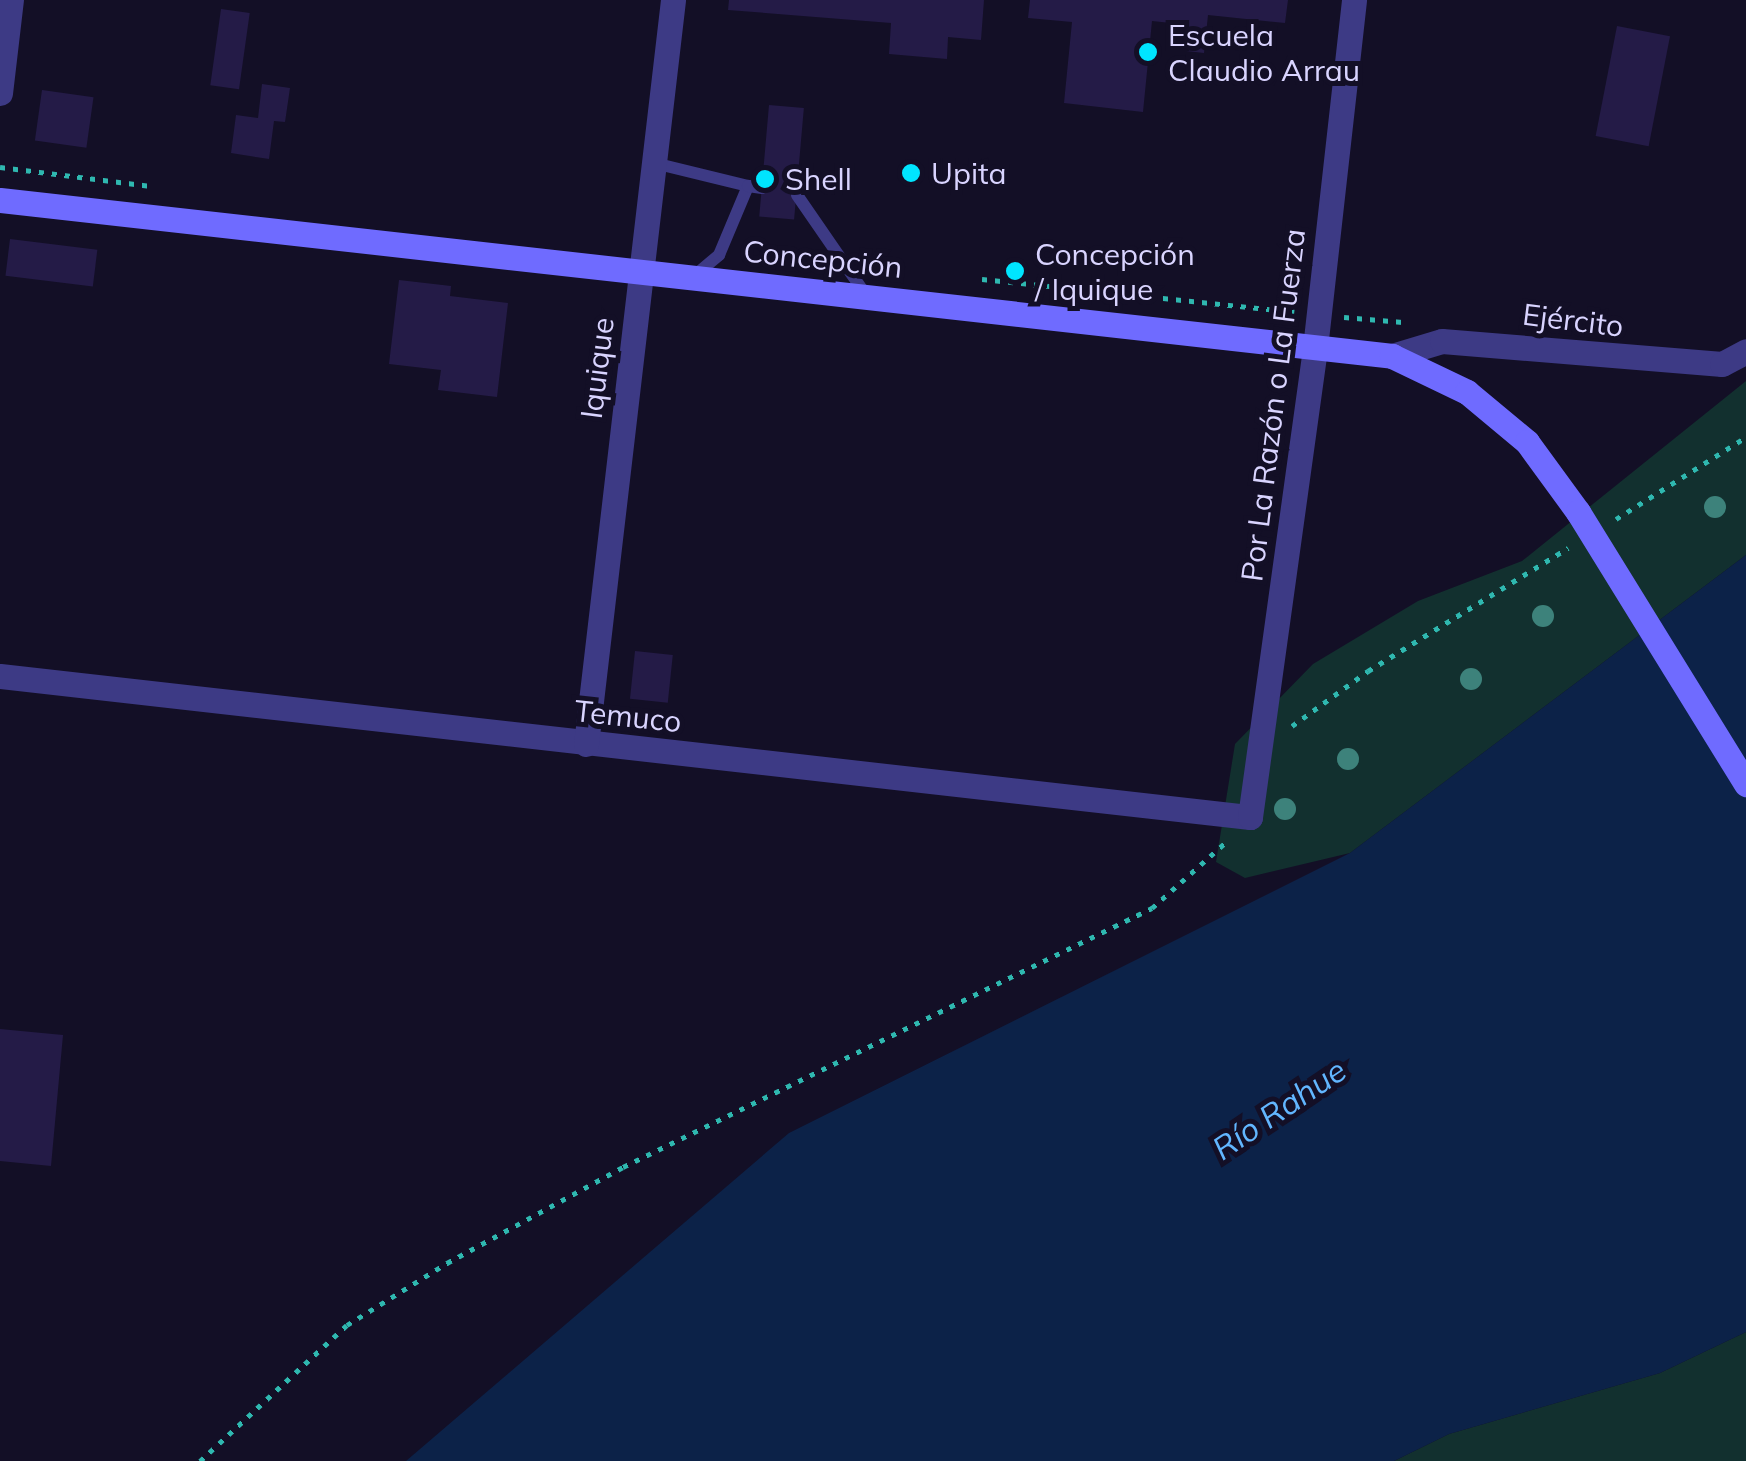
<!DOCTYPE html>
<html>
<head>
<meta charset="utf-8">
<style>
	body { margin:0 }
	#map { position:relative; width:1746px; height:1461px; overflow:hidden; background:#130f26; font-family:Mulish,sans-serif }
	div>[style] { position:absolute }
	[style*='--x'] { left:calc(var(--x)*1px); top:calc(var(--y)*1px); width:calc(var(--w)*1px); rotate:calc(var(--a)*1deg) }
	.green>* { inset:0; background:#12302f }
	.water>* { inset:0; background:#0c2248 }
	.building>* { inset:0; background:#241b47; transform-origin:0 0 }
	.path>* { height:5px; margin-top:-2.5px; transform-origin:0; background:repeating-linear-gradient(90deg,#2fb8b0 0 5px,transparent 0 13px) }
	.service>* { height:12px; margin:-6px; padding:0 6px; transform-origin:6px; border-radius:6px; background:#3d3a85 }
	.minor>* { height:25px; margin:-12.5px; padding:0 12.5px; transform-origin:12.5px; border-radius:12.5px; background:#3d3a85 }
	.secondary>* { height:25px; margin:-12.5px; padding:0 12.5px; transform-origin:12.5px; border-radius:12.5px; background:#6f6bff }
	.secondary-bridge>* { height:25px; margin:-12.5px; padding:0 12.5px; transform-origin:12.5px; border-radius:12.5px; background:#6f6bff }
	.trees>* { width:22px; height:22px; margin:-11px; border-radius:50%; background:#3d827b }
	.dots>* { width:28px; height:28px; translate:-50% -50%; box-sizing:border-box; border:5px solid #130f26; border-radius:50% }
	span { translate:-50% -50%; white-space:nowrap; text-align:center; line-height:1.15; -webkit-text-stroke:10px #130f26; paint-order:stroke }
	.poi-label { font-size:30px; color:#d9d4ff }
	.left { translate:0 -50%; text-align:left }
	.street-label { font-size:30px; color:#d9d4ff }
	.water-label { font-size:32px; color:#62b6ff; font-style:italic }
</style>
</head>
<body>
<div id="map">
	<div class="green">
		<div style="clip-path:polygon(1746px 381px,1746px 555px,1350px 853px,1245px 878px,1216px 862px,1235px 744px,1313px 664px,1418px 601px,1522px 561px)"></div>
		<div style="clip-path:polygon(1746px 1332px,1746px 1461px,1394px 1461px,1449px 1434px,1660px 1373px)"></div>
	</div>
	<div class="water">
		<div style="clip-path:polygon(1746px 555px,1746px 1332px,1660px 1373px,1449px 1434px,1394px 1461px,406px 1461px,789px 1133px,1350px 853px)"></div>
	</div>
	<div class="building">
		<div style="clip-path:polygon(729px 0,984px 0,981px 40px,948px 37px,947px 59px,889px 54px,891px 23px,728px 10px)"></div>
		<div style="clip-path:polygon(1030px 0,1288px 0,1285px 23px,1208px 15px,1204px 53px,1168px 49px,1171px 23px,1152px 21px,1143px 112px,1064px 103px,1072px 22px,1028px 18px)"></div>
		<div style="left:221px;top:9px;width:29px;height:77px;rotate:8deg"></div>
		<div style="left:1617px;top:26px;width:54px;height:112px;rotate:11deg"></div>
		<div style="clip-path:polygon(262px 84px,290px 88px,285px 122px,274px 121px,269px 159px,231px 153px,236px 115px,258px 118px)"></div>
		<div style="left:42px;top:90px;width:52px;height:51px;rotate:8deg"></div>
		<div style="left:769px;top:105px;width:35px;height:112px;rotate:5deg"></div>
		<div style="left:10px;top:239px;width:88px;height:37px;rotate:7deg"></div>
		<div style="clip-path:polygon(399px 280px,451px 286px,450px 296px,508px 303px,497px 397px,438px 390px,441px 370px,389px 364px)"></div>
		<div style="left:635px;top:651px;width:38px;height:48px;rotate:6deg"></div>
		<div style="clip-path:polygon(0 1029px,63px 1035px,51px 1166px,0 1161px)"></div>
	</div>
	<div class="path">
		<div style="--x:0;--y:167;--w:152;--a:7.2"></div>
		<div style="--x:982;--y:279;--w:314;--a:6"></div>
		<div style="--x:1344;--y:317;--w:59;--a:4.8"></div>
		<div style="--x:1616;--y:519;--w:154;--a:-32.2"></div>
		<div style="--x:1292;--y:726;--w:94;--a:-35.9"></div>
		<div style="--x:1368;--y:671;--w:235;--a:-31.6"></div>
		<div style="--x:200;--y:1461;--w:200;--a:-42.8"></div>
		<div style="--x:347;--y:1325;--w:118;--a:-31.8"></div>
		<div style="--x:447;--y:1263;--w:200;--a:-28.6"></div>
		<div style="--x:623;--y:1167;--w:589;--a:-26.09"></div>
		<div style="--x:1152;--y:908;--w:99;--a:-41.7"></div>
	</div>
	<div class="service">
		<div style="--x:654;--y:163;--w:97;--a:13.7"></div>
		<div style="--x:797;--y:195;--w:121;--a:55.4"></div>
		<div style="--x:694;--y:276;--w:33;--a:-40"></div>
		<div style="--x:719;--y:255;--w:75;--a:-67.2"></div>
		<div style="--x:748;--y:186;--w:14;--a:8"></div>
	</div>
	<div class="minor">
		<div style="--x:0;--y:93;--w:94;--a:-83.3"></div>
		<div style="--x:1392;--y:356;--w:52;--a:-16.7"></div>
		<div style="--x:1442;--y:341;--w:281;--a:4.7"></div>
		<div style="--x:1722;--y:364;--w:27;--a:-28"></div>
		<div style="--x:0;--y:676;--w:1258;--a:6.44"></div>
		<div style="--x:1250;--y:817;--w:473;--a:-82.1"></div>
		<div style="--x:1315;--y:348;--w:350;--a:-83.6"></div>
		<div style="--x:586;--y:744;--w:749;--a:-83.33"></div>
	</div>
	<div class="secondary">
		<div style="--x:0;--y:200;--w:1401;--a:6.39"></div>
		<div style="--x:1392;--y:356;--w:83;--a:25.6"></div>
		<div style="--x:1467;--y:392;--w:78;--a:39.8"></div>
		<div style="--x:1527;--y:442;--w:87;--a:53.9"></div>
	</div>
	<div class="secondary-bridge">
		<div style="--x:1578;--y:512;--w:320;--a:58.3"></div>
	</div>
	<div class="trees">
		<div style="left:1715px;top:507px"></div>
		<div style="left:1543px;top:616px"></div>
		<div style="left:1471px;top:679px"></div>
		<div style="left:1348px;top:759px"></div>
		<div style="left:1285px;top:809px"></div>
	</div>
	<div class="dots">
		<div style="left:1148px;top:52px;background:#00e5ff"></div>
		<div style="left:911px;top:173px;background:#00e5ff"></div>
		<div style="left:765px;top:179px;background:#00e5ff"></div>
		<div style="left:1015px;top:271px;background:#00e5ff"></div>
	</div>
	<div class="poi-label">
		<span class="left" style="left:1168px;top:52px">Escuela<br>Claudio Arrau</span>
		<span class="left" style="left:931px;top:173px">Upita</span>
		<span class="left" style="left:785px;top:179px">Shell</span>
		<span class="left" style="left:1035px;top:271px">Concepción<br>/ Iquique</span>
	</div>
	<div class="street-label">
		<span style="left:823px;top:259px;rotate:6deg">Concepción</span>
		<span style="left:1573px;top:320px;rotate:7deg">Ejército</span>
		<span style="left:597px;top:368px;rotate:-83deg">Iquique</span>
		<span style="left:1273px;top:405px;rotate:-83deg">Por La Razón o La Fuerza</span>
		<span style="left:628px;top:716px;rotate:6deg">Temuco</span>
	</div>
	<div class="water-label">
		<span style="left:1279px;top:1109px;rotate:-34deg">Río Rahue</span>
	</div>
</div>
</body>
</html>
